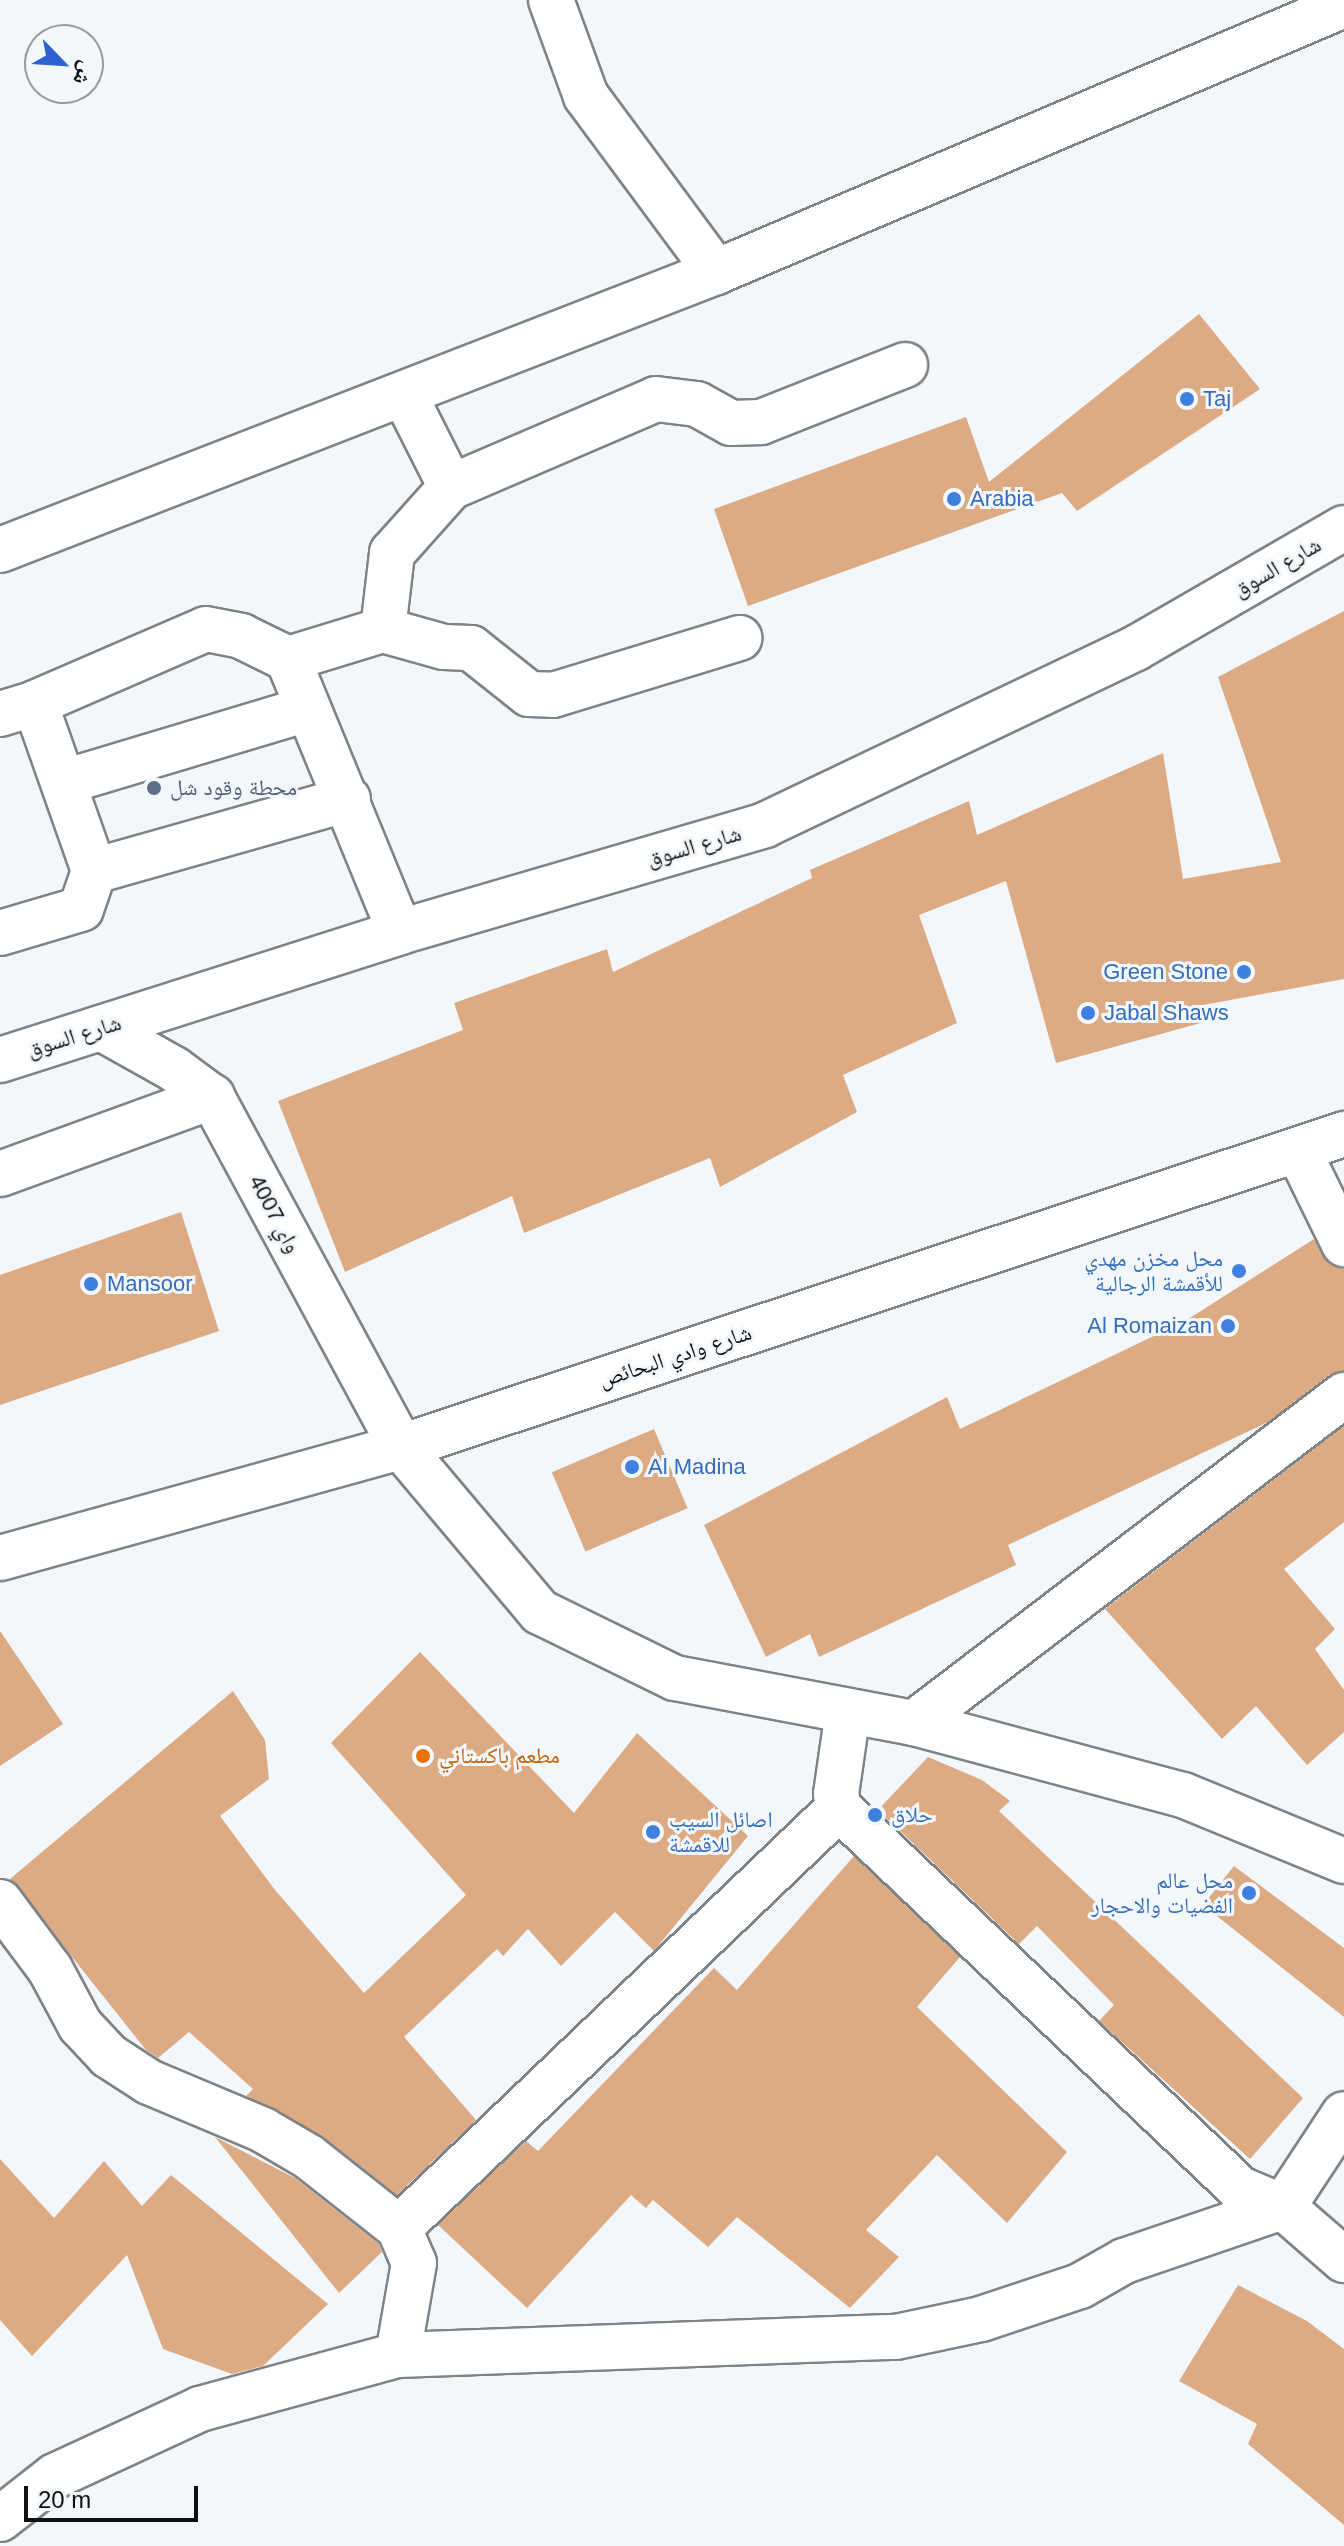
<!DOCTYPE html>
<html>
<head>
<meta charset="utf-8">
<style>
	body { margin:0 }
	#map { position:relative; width:1344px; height:2546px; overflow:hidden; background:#f2f7fc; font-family:Arial,"Noto Naskh Arabic",sans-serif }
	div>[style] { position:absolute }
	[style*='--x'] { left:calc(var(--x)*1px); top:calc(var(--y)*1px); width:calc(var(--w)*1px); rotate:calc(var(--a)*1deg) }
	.building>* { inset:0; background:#ddab83; transform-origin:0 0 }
	.roads { filter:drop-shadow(2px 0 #7e8386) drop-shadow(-2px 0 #7e8386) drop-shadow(0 2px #7e8386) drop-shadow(0 -2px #7e8386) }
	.minor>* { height:44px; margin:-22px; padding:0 22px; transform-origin:22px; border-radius:22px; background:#fff }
	.major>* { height:44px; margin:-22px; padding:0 22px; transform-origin:22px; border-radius:22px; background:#fff }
	.dots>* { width:22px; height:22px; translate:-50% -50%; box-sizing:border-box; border:4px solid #f2f7fc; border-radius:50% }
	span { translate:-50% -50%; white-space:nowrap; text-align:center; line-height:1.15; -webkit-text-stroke:6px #f2f7fc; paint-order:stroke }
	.shop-label { font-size:22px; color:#366cbe }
	.left { translate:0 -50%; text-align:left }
	.right { translate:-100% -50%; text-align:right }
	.street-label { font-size:22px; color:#0e1011 }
	.service-label { font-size:22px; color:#4e5e75 }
	.food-label { font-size:22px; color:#c56008 }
	.north { position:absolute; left:24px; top:24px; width:80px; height:80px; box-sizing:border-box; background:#f2f7fc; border:2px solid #979b9e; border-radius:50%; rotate:115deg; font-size:22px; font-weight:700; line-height:32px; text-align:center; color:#0e1011 }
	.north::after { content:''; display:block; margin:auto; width:28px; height:36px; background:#2e61d0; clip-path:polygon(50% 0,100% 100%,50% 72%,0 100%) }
	.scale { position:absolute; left:24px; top:2486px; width:174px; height:36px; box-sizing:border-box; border:4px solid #0e1011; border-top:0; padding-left:10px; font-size:24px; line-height:28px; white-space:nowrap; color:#0e1011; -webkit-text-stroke:6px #f2f7fc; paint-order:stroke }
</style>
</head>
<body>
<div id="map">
	<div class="building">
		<div style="clip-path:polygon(1199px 314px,1260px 389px,1077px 511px,1062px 493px,748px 606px,714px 509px,966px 417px,989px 482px)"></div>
		<div style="clip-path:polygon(1344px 611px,1344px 979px,1203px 1005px,1208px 1021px,1056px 1063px,1006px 881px,919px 915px,957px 1023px,843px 1075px,857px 1112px,720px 1187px,710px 1158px,524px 1233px,512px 1196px,345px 1272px,278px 1101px,463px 1030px,454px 1003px,607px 949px,613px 972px,812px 878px,810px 870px,969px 801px,977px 835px,1163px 753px,1183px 879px,1281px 862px,1218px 677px)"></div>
		<div style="clip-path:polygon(181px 1212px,219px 1331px,0 1405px,0 1275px)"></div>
		<div style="clip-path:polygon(1314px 1239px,1329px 1264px,1344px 1269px,1344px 1371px,1329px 1375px,1268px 1422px,1008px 1545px,1016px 1565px,819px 1657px,810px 1634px,766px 1657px,704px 1525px,947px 1397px,960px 1429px,1185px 1321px)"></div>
		<div style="clip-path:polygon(1344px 1426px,1344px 1522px,1284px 1569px,1335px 1629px,1315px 1649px,1344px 1690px,1344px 1732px,1307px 1765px,1256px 1706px,1222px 1739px,1105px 1609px)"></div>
		<div style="left:654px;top:1429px;width:86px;height:111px;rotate:67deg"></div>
		<div style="clip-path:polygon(0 1631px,63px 1724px,0 1766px)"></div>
		<div style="clip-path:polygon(420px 1652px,574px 1813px,637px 1733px,748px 1836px,654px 1951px,615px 1912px,561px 1966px,528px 1929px,503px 1956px,497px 1949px,404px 2037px,476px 2120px,397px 2195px,322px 2136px,246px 2096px,253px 2089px,189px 2032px,158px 2058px,146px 2050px,10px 1879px,233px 1691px,265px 1740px,269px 1779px,220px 1816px,275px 1890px,364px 1993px,466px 1895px,331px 1743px)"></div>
		<div style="clip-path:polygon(928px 1757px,982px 1780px,1010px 1801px,999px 1811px,1303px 2098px,1250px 2159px,1099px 2021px,1114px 2005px,1037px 1926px,1019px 1944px,878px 1810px)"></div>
		<div style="clip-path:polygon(854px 1856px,960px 1957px,917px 2007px,1067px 2152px,1007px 2223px,937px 2155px,866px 2230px,899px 2257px,850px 2308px,737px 2217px,708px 2247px,653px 2200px,646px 2208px,631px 2195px,527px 2308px,438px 2225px,526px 2141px,538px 2151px,714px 1968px,737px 1990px)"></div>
		<div style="clip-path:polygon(1234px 1866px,1344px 1948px,1344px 2017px,1203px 1905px)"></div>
		<div style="clip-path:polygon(215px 2137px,295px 2178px,379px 2244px,382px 2252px,339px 2293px)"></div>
		<div style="clip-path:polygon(0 2159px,54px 2218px,104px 2161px,142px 2206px,171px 2175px,328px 2304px,263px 2366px,232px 2374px,163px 2349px,127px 2255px,32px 2356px,0 2320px)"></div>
		<div style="clip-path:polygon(1238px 2285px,1307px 2321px,1344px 2349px,1344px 2525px,1248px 2444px,1257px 2424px,1179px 2381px)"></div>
	</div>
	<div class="roads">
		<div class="minor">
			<div style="--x:551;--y:0;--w:102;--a:70"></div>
			<div style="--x:586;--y:96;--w:219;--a:53.5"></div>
			<div style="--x:404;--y:394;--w:104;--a:63.2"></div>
			<div style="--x:0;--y:550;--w:768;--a:-21.22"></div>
			<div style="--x:716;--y:272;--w:682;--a:-23.03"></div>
			<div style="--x:383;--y:630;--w:78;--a:-83.3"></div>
			<div style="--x:392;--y:553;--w:89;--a:-48.2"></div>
			<div style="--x:451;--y:487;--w:223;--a:-23.2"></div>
			<div style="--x:656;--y:399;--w:41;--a:7"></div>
			<div style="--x:697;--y:404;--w:39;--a:29"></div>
			<div style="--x:731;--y:423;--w:30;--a:-2"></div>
			<div style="--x:761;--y:422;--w:155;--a:-21.6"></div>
			<div style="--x:35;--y:703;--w:186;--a:-23.4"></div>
			<div style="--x:206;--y:629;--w:36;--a:11"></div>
			<div style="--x:241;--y:636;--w:52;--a:26.1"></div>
			<div style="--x:0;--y:714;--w:37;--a:-17"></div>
			<div style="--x:35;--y:703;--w:178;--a:70.6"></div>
			<div style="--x:94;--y:871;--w:40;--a:108.9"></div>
			<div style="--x:81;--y:909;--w:84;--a:163.5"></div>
			<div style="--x:64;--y:782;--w:251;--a:-16.7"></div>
			<div style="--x:94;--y:871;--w:264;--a:-15.8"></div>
			<div style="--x:400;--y:932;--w:295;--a:-112.3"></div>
			<div style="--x:288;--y:659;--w:99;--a:-17"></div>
			<div style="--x:383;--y:630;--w:63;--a:15.6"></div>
			<div style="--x:444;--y:647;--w:27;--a:2"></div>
			<div style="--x:471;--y:648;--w:74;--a:38.4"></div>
			<div style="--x:529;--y:694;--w:24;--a:2"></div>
			<div style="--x:553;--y:695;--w:195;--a:-17"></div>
			<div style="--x:101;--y:1028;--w:84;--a:29.3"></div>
			<div style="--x:174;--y:1069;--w:47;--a:36.4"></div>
			<div style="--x:212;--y:1097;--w:398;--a:61.6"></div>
			<div style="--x:401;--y:1447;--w:216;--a:49.9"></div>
			<div style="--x:540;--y:1612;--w:150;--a:26.1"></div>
			<div style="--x:675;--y:1678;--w:243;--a:10.7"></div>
			<div style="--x:914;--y:1723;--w:278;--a:15"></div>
			<div style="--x:1183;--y:1795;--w:174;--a:22.3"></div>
			<div style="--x:1298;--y:1150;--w:105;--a:63.9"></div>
			<div style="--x:0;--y:1174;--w:226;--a:-20"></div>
			<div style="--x:848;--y:1711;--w:84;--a:98.2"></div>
			<div style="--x:836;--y:1794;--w:14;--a:78"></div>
			<div style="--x:839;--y:1808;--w:553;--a:43.53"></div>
			<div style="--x:1240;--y:2189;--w:47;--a:22.7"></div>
			<div style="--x:1283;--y:2207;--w:81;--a:41"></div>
			<div style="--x:914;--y:1723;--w:541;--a:-37.34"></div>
			<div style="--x:0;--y:1902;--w:84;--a:53.3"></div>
			<div style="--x:50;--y:1969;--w:64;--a:61.8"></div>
			<div style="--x:80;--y:2025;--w:42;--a:46.9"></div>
			<div style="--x:109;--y:2056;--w:48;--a:33"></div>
			<div style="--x:149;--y:2082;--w:124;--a:22.8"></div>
			<div style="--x:263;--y:2130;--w:53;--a:30.4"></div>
			<div style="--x:309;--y:2157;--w:115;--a:38.3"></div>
			<div style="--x:399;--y:2228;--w:38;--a:67"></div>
			<div style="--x:414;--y:2263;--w:93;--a:99.9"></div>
			<div style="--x:399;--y:2228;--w:608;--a:-43.67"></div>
			<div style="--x:0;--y:2519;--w:70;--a:-38"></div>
			<div style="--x:55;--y:2476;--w:160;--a:-24.8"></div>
			<div style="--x:200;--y:2409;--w:205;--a:-15.3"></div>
			<div style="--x:398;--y:2355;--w:498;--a:-2.1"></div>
			<div style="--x:896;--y:2337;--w:87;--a:-12"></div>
			<div style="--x:981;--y:2319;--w:104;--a:-18.4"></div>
			<div style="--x:1080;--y:2286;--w:51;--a:-29.6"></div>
			<div style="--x:1124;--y:2261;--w:168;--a:-18.8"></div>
			<div style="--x:1283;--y:2207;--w:111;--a:-56.7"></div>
		</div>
		<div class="major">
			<div style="--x:0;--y:1060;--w:420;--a:-17.7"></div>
			<div style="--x:400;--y:932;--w:380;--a:-16.3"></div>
			<div style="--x:765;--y:825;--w:411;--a:-25.5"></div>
			<div style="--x:1136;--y:648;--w:240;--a:-30"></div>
			<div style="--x:0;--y:1558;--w:416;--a:-15.5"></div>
			<div style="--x:401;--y:1447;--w:994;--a:-18.36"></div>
		</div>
	</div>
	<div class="dots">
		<div style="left:1187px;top:399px;background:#3f7fe0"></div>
		<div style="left:954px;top:499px;background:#3f7fe0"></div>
		<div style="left:154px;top:788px;background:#5c6f8a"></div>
		<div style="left:1244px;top:972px;background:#3f7fe0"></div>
		<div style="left:1088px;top:1013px;background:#3f7fe0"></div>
		<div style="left:1239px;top:1271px;background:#3f7fe0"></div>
		<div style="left:91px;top:1284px;background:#3f7fe0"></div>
		<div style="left:1228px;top:1326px;background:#3f7fe0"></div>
		<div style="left:632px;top:1467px;background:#3f7fe0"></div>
		<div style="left:423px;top:1756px;background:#e8710a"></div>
		<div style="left:875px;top:1815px;background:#3f7fe0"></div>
		<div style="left:653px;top:1832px;background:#3f7fe0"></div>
		<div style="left:1249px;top:1893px;background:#3f7fe0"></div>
	</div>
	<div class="shop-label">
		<span class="left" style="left:1203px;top:399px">Taj</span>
		<span class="left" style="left:970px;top:499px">Arabia</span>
		<span class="right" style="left:1228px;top:972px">Green Stone</span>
		<span class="left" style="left:1104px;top:1013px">Jabal Shaws</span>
		<span class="right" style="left:1223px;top:1271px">محل مخزن مهدي<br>للأقمشة الرجالية</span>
		<span class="left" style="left:107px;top:1284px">Mansoor</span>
		<span class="right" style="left:1212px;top:1326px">Al Romaizan</span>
		<span class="left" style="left:648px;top:1467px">Al Madina</span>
		<span class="left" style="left:891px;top:1815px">حلاق</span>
		<span class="left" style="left:669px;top:1832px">اصائل السيب<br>للاقمشة</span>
		<span class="right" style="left:1233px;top:1893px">محل عالم<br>الفضيات والاحجار</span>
	</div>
	<div class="street-label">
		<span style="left:1277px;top:567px;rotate:-30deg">شارع السوق</span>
		<span style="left:694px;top:846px;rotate:-16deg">شارع السوق</span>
		<span style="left:74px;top:1036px;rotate:-17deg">شارع السوق</span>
		<span style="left:275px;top:1214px;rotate:62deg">واي 4007</span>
		<span style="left:675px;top:1356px;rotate:-18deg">شارع وادي البحائص</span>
	</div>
	<div class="service-label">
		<span class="left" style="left:170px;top:788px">محطة وقود شل</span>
	</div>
	<div class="food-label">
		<span class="left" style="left:439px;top:1756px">مطعم باكستاني</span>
	</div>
	<div class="north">ش</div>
	<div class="scale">20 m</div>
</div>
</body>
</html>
